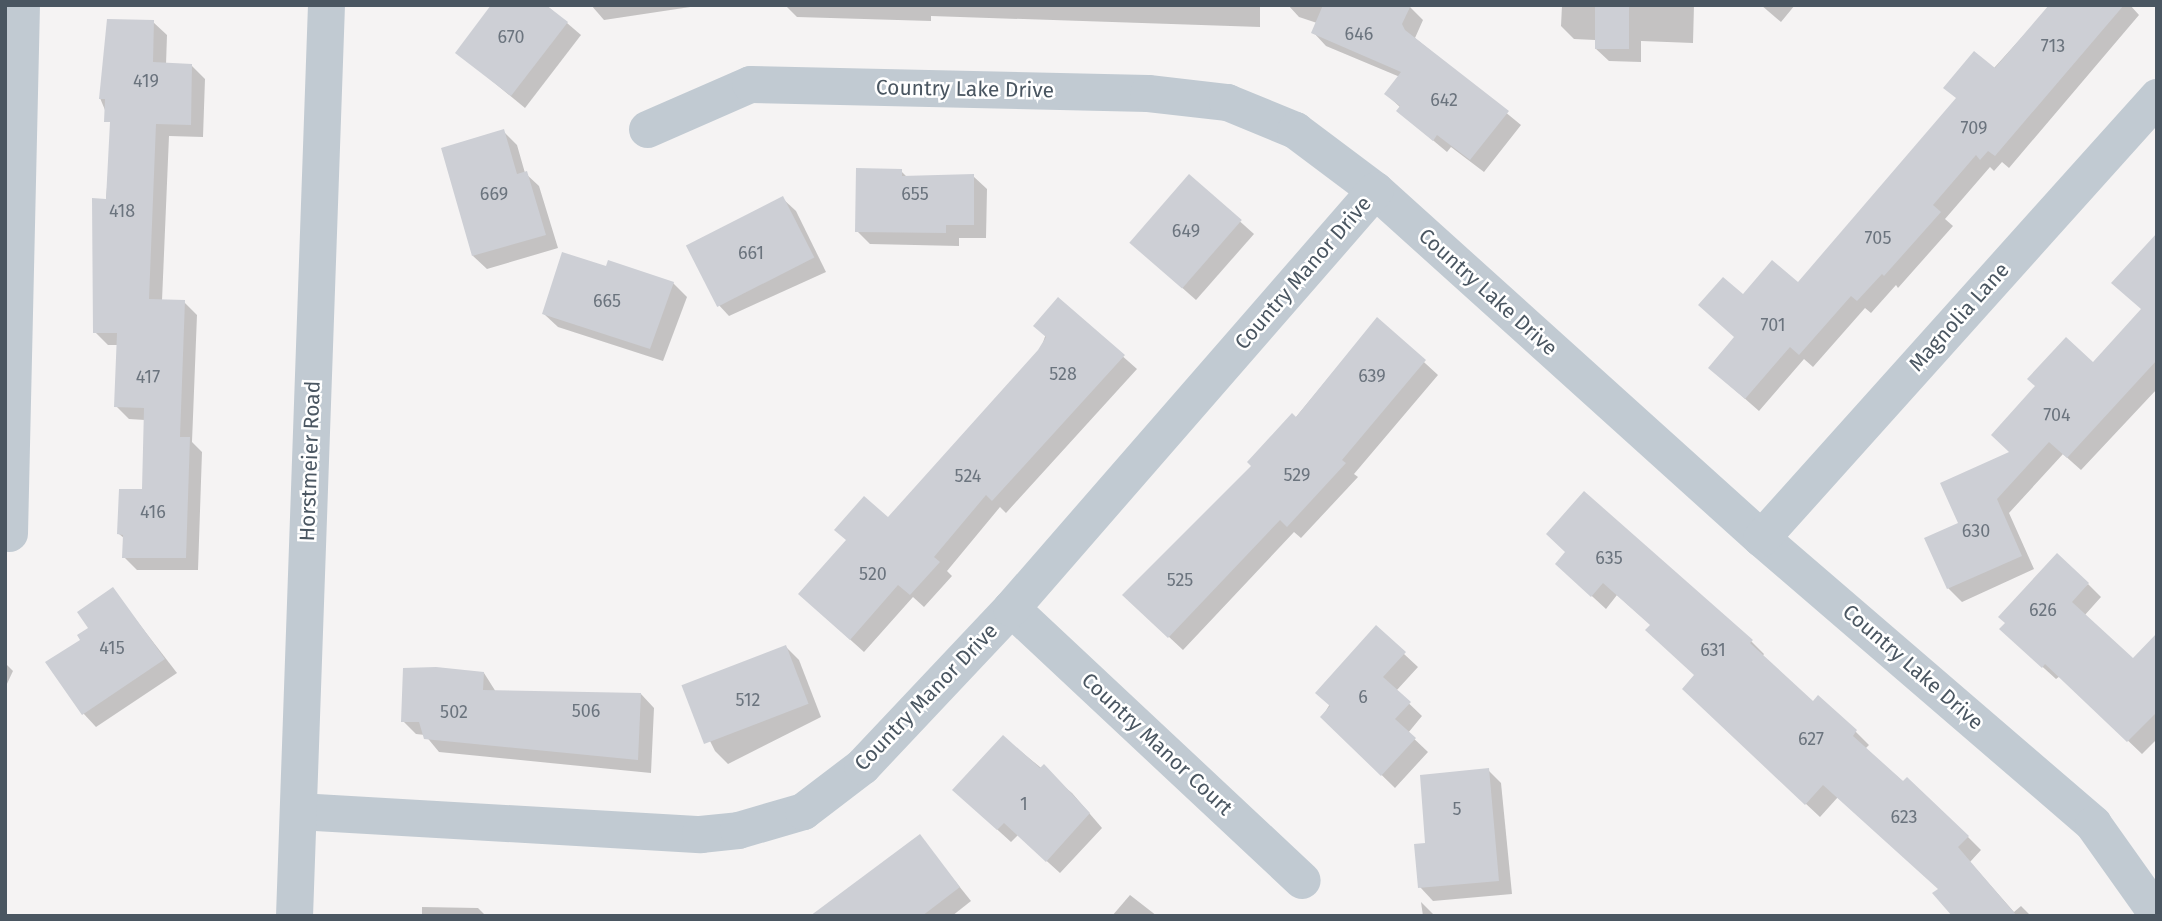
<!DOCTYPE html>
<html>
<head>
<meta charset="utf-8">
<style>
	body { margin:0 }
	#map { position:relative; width:2162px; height:921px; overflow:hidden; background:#f5f3f3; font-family:"Fira Sans",sans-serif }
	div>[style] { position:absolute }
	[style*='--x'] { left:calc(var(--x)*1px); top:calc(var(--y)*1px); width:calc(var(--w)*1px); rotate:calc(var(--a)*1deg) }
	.shadow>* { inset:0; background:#0003 }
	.building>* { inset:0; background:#cdcfd5; transform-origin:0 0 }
	.minor>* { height:37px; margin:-18.5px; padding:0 18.5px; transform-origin:18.5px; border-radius:18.5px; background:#c1cad2 }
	span { translate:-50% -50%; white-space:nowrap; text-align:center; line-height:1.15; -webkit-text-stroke:5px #fff; paint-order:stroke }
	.number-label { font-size:18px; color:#6b747e }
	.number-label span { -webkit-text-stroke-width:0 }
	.street-label { font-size:21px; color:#4a5661 }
	.frame { position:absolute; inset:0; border:7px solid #4a5661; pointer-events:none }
</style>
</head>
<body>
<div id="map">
	<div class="shadow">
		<div style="clip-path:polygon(546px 5px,581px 35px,525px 108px,457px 52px)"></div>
		<div style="clip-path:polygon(591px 5px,697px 5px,697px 6px,604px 20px)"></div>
		<div style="clip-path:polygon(785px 5px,1260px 5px,1260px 27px,931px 16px,931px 21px,797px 17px)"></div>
		<div style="clip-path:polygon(1288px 5px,1410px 7px,1423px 20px,1415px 38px,1521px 125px,1484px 172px,1451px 147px,1447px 152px,1398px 111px,1401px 108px,1386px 94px,1400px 77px,1326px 46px,1313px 32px,1317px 23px,1299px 17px)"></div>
		<div style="clip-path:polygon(1562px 5px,1694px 5px,1693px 43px,1641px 41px,1641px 62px,1609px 61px,1595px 48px,1595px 40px,1574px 39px,1561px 26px)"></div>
		<div style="clip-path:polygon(1761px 5px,1795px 5px,1781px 22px)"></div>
		<div style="clip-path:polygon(2051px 5px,2130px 5px,2139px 15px,2009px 168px,2002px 162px,1994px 171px,1990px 167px,1945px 219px,1953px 226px,1898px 288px,1896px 285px,1871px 313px,1865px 308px,1813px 367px,1804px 359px,1759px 411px,1710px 368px,1736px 338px,1743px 297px,1798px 285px)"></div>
		<div style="clip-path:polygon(153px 22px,167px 35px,166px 65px,192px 66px,205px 79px,203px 137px,169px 136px,162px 301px,184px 302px,197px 315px,192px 442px,202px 452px,198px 570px,137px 570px,124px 557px,125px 539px,119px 534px,143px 491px,145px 420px,129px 419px,116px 406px,118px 345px,108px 345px,95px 332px,112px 127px,100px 98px)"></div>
		<div style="clip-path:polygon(503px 131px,517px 145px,525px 173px,539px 186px,558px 248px,487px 269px,473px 256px)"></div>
		<div style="clip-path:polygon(901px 171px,908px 178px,973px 176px,987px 189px,986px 238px,959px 238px,959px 246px,870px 244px,857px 231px)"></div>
		<div style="clip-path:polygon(1189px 176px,1254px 234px,1196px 300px,1145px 255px)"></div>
		<div style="clip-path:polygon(782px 198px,796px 211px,826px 272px,729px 316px,716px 302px,690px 249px)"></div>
		<div style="clip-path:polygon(2157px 248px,2157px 389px,2081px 470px,2063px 454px,2009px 513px,2034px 569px,1962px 602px,1948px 588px,1926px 539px,1961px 524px,2012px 453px,2143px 310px)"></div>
		<div style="clip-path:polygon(607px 269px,673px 283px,687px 297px,663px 361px,558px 327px,544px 314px)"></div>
		<div style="clip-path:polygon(1058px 299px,1137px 369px,1006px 513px,1000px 507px,947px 571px,952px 576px,924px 607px,913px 597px,864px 652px,814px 607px,1040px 351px)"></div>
		<div style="clip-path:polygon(1377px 319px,1438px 375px,1354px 474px,1358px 477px,1301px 538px,1294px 532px,1183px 650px,1138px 608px)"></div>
		<div style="clip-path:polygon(1557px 564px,1751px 641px,1764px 654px,1762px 657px,1813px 704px,1856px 732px,1869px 745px,1865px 749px,1968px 837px,1981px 850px,1970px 862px,2014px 912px,2021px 906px,2031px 916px,1955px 916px,1940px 889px,1838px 797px,1820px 817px,1697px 702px,1696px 675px,1652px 626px,1617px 595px,1606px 609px)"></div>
		<div style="clip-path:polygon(2088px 584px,2101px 597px,2084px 616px,2133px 660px,2157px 653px,2157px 739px,2142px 754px,2060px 676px,2056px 679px,2015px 642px)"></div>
		<div style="clip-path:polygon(113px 590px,177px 673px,96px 727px,83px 713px,90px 628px)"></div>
		<div style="clip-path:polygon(1376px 628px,1418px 667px,1396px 691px,1422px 716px,1408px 733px,1428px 752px,1395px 788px,1322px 717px)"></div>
		<div style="clip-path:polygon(786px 647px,799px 660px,821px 717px,728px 764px,715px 751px,688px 697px)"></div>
		<div style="clip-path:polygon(5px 663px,13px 671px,5px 688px)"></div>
		<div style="clip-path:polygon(484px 673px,496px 692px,641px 694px,654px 708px,651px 773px,439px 752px,425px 735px,416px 734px,403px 721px)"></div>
		<div style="clip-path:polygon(1003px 737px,1072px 793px,1102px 828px,1060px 873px,1018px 835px,1011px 842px,968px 803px)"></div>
		<div style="clip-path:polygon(1488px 770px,1501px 783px,1512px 894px,1433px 901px,1420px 887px,1426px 845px)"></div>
		<div style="clip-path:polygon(919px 836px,971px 901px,952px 916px,830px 916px)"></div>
		<div style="clip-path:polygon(1130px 895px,1157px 916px,1112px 916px)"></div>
		<div style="clip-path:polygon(1421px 902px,1435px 916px,1423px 916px)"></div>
		<div style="clip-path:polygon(422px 907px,478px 908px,486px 916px,422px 916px)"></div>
	</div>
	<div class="building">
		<div style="clip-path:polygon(491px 5px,546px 5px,568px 22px,511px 96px,455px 53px)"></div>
		<div style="clip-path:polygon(1323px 5px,1411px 5px,1402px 24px,1405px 30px,1509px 111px,1470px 160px,1437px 135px,1433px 141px,1396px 111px,1400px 106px,1384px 94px,1401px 72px,1311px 33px)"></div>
		<div style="left:1595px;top:5px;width:34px;height:44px"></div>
		<div style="clip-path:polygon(2049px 5px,2124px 5px,1995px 156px,1988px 151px,1980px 160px,1976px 155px,1933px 205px,1941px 212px,1884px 276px,1882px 274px,1857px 301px,1851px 296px,1799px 355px,1790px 347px,1745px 399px,1708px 368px,1734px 337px,1698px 305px,1723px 277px,1743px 294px,1772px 260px,1798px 282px,1956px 98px,1943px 88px,1974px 51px,1995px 68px)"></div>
		<div style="clip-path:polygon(107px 19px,154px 20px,153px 62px,192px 64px,191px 125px,156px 124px,149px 299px,185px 300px,180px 437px,190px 437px,186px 558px,122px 558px,123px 535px,117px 534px,119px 489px,142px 489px,144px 408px,114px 407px,117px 333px,93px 333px,92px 198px,106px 199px,110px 122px,104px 122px,105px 99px,99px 99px)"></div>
		<div style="clip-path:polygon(504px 129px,517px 174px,527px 171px,546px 235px,472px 256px,441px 148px)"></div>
		<div style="clip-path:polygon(856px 168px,902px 169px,902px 176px,974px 174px,974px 225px,946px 225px,946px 233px,855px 232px)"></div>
		<div style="left:1189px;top:174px;width:70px;height:91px;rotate:41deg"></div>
		<div style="left:783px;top:196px;width:69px;height:109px;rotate:63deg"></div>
		<div style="clip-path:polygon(2157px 233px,2157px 360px,2067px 458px,2049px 442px,1997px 499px,2022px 556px,1947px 589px,1924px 538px,1958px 523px,1940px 483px,2009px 452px,1991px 435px,2035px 386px,2027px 379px,2066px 337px,2093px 362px,2141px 309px,2111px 283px)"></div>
		<div style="clip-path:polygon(562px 252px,606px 266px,608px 260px,674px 282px,650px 349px,542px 314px)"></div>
		<div style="clip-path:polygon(1058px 297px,1125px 355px,992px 501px,986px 495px,934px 557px,940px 562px,910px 595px,898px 585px,850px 640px,798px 594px,846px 540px,834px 530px,864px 496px,888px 517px,1038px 350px,1046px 337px,1033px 326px)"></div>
		<div style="clip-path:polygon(1377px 317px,1426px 360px,1342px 460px,1346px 463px,1287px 527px,1280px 520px,1168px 638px,1122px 595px,1251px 466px,1247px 462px,1292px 413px,1296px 417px)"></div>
		<div style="clip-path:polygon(1584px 491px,1753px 640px,1750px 643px,1813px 701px,1818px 695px,1857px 730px,1853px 736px,1903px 781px,1907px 777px,1969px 836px,1958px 847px,2017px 916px,1952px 916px,1932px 893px,1938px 889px,1823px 785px,1805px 805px,1682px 689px,1694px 675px,1645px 630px,1650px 625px,1603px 583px,1591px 597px,1555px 564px,1565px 552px,1546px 534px)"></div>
		<div style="clip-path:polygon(2057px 553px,2089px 583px,2072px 602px,2133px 658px,2157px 633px,2157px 712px,2127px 742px,2045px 664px,2042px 668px,1999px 629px,2005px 623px,1998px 617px)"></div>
		<div style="clip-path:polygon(113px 587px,165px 659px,82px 715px,45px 662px,80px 640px,77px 635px,88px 628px,77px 612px)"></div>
		<div style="clip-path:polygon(1376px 625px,1406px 652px,1383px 677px,1411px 702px,1395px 719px,1416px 738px,1381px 776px,1320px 717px,1330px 706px,1315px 693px)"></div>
		<div style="left:786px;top:645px;width:63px;height:112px;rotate:69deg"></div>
		<div style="clip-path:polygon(436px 667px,484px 672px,483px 690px,641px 693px,638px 760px,424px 739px,419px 722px,401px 722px,403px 668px)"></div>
		<div style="clip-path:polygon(1003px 735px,1040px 768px,1044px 764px,1090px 813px,1046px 862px,1004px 823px,997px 830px,952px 790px)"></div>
		<div style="clip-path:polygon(1489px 768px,1499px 881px,1418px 888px,1414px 844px,1425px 843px,1420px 775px)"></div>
		<div style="clip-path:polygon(920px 834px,960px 887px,922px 916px,810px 916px)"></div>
	</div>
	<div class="minor">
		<div style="--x:647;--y:129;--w:112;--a:-23.6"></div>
		<div style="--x:750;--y:84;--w:398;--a:1.3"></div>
		<div style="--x:1148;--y:93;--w:80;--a:6.5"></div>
		<div style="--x:1227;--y:102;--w:74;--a:22.4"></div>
		<div style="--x:1295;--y:130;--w:100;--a:36.9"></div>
		<div style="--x:1375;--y:190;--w:520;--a:42.04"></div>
		<div style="--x:1761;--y:538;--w:438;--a:40.7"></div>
		<div style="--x:2093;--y:824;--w:110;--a:54.6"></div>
		<div style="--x:9;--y:533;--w:528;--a:-88.7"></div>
		<div style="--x:1761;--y:538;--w:593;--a:-48.08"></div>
		<div style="--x:1011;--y:608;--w:398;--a:43.1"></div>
		<div style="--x:298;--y:811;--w:403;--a:3.3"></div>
		<div style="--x:700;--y:834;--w:38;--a:-6"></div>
		<div style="--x:738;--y:830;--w:68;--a:-16.3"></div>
		<div style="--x:803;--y:811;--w:74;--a:-37.3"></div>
		<div style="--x:862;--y:766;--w:217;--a:-46.7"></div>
		<div style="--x:1011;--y:608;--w:554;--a:-48.95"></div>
		<div style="--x:294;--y:916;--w:912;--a:-87.99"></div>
	</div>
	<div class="number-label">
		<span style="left:1359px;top:34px">646</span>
		<span style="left:511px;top:37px">670</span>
		<span style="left:2053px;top:46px">713</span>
		<span style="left:146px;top:81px">419</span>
		<span style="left:1444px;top:100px">642</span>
		<span style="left:1974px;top:128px">709</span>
		<span style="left:494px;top:194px">669</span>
		<span style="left:915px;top:194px">655</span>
		<span style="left:122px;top:211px">418</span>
		<span style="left:1186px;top:231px">649</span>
		<span style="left:1878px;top:238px">705</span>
		<span style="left:751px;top:253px">661</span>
		<span style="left:607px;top:301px">665</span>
		<span style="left:1773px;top:325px">701</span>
		<span style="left:1063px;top:374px">528</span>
		<span style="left:1372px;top:376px">639</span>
		<span style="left:148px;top:377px">417</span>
		<span style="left:2057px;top:415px">704</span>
		<span style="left:1297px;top:475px">529</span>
		<span style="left:968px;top:476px">524</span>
		<span style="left:153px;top:512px">416</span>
		<span style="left:1976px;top:531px">630</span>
		<span style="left:1609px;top:558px">635</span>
		<span style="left:873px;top:574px">520</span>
		<span style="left:1180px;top:580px">525</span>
		<span style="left:2043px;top:610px">626</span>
		<span style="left:112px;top:648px">415</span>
		<span style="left:1713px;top:650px">631</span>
		<span style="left:1363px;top:697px">6</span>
		<span style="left:748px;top:700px">512</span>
		<span style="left:586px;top:711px">506</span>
		<span style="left:454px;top:712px">502</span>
		<span style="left:1811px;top:739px">627</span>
		<span style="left:1024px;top:804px">1</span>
		<span style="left:1457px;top:809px">5</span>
		<span style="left:1904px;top:817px">623</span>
	</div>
	<div class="street-label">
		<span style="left:965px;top:89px;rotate:1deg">Country Lake Drive</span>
		<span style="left:1303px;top:273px;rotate:-49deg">Country Manor Drive</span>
		<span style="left:1488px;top:292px;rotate:42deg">Country Lake Drive</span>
		<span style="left:1959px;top:317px;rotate:-48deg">Magnolia Lane</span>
		<span style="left:310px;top:461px;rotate:-88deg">Horstmeier Road</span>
		<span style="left:1913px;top:667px;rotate:41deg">Country Lake Drive</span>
		<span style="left:926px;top:697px;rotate:-46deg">Country Manor Drive</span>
		<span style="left:1157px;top:744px;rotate:43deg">Country Manor Court</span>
	</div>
	<div class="frame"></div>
</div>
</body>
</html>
